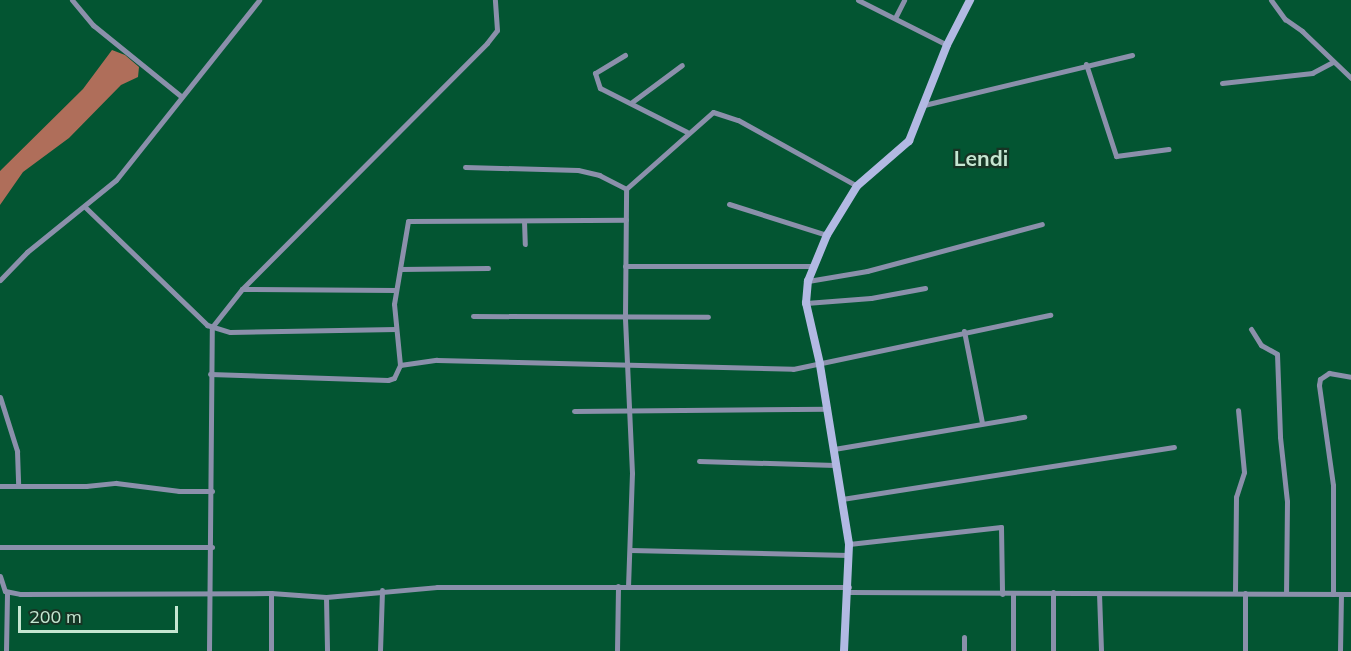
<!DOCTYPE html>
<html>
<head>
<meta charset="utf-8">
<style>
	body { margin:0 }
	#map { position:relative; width:1351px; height:651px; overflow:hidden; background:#035532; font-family:Mulish,sans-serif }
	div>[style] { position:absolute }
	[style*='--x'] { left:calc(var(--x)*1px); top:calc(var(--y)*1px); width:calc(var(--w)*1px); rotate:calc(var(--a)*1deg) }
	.forest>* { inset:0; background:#af6e5a }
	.street>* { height:5px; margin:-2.5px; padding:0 2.5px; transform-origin:2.5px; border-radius:2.5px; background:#8b90ab }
	.secondary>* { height:8px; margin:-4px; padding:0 4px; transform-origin:4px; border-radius:4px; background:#b2b9e3 }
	span { translate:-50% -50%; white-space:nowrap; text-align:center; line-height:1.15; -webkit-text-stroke:4.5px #173424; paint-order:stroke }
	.quarter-label { font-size:21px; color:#c5e6d1; font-weight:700 }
	.scale { position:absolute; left:18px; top:606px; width:160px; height:27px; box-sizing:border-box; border:3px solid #c5e6d1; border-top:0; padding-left:8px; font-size:18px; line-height:21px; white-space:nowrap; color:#c5e6d1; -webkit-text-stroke:4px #173424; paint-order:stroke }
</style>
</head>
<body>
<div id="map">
	<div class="forest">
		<div style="clip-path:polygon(112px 50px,125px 55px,139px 67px,138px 77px,121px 85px,69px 138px,23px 172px,0 205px,0 171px,83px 89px)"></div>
	</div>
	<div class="street">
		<div style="--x:72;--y:0;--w:33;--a:50"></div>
		<div style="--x:93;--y:25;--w:114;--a:39"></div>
		<div style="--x:858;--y:0;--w:100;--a:26.8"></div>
		<div style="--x:1271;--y:0;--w:24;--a:54"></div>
		<div style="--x:1285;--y:19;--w:21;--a:35"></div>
		<div style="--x:1302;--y:31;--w:68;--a:43.8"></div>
		<div style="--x:895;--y:18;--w:20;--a:-63"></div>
		<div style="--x:625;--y:55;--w:35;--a:149"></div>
		<div style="--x:595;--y:73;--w:16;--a:72"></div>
		<div style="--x:600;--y:88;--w:97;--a:26.8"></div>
		<div style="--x:1086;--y:64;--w:97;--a:71.9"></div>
		<div style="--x:1116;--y:156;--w:53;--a:-7.5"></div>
		<div style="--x:1222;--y:83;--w:91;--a:-6.3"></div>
		<div style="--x:1312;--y:73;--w:24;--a:-28"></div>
		<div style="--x:632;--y:102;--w:62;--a:-36.5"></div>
		<div style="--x:924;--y:105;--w:214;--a:-13.5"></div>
		<div style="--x:465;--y:167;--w:113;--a:1.5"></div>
		<div style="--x:578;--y:170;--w:22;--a:13"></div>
		<div style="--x:599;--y:175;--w:30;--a:27"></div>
		<div style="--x:729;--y:204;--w:103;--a:17.6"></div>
		<div style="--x:85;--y:207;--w:170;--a:44"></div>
		<div style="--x:207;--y:325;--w:24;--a:17"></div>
		<div style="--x:230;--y:332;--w:166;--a:-1"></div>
		<div style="--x:524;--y:221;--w:23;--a:88"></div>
		<div style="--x:625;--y:266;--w:186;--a:0"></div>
		<div style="--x:400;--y:269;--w:88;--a:-0.7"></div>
		<div style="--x:0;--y:280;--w:39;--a:-46"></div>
		<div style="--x:27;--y:252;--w:114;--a:-39"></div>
		<div style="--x:116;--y:180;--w:230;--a:-51.5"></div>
		<div style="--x:808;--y:281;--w:60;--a:-9.6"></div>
		<div style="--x:867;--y:271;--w:181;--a:-15"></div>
		<div style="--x:242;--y:289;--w:154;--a:0.4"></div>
		<div style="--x:806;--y:303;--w:65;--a:-4.4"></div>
		<div style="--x:871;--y:298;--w:55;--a:-10.5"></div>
		<div style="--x:473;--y:316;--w:235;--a:0.2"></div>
		<div style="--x:1251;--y:329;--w:19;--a:58"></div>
		<div style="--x:1261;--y:345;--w:18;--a:29"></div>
		<div style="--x:1277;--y:354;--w:83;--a:87.9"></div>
		<div style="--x:1280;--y:437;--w:64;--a:83.8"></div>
		<div style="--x:1287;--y:501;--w:91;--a:90.6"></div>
		<div style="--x:964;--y:331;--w:94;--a:78.9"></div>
		<div style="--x:400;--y:365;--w:61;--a:-95.6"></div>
		<div style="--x:394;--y:304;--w:84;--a:-80.4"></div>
		<div style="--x:408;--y:221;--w:218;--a:-0.3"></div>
		<div style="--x:210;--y:374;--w:178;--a:1.9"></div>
		<div style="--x:388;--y:380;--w:6;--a:-18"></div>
		<div style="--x:394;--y:378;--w:14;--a:-65"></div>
		<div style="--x:400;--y:365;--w:37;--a:-8"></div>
		<div style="--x:437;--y:360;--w:356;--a:1.4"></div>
		<div style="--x:793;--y:369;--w:263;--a:-11.9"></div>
		<div style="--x:0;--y:397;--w:57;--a:72.5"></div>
		<div style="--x:17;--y:451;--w:34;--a:88"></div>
		<div style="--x:574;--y:411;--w:254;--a:-0.5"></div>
		<div style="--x:834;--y:449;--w:193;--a:-9.6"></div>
		<div style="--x:699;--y:461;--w:136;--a:1.7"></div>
		<div style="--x:0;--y:486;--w:86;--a:0"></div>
		<div style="--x:86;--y:486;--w:30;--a:-6"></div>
		<div style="--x:116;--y:483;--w:64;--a:7.2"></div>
		<div style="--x:179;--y:491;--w:33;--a:0"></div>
		<div style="--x:842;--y:499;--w:336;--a:-8.9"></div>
		<div style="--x:849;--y:544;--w:153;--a:-6.4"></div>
		<div style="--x:1001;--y:527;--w:67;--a:89.1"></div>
		<div style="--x:0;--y:547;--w:212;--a:0"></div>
		<div style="--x:630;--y:550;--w:219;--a:1.3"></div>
		<div style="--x:0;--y:576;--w:16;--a:72"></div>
		<div style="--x:5;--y:591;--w:15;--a:11"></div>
		<div style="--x:20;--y:594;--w:251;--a:-0.2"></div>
		<div style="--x:271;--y:593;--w:55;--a:4.2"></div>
		<div style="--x:326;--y:597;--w:111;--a:-5.1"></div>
		<div style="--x:437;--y:587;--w:412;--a:0"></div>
		<div style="--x:628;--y:587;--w:114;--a:-88"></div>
		<div style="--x:632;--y:473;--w:157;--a:-92.6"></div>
		<div style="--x:625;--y:316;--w:127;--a:-89.5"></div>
		<div style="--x:626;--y:189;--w:116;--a:-41.5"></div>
		<div style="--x:713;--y:112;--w:26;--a:18"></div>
		<div style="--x:738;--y:120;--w:136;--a:29"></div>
		<div style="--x:849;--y:592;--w:502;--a:0.23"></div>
		<div style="--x:1053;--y:592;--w:59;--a:90"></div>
		<div style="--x:271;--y:593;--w:58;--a:90"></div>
		<div style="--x:1099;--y:593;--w:58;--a:88"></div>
		<div style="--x:1235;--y:593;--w:96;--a:-89.4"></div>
		<div style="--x:1236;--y:497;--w:26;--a:-72"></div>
		<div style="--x:1244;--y:472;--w:62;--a:-95.5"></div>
		<div style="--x:1333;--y:594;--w:109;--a:-90"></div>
		<div style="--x:1333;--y:485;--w:101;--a:-98"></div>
		<div style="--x:1319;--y:385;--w:6;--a:-81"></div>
		<div style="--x:1320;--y:379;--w:11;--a:-34"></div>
		<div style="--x:1329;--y:373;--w:22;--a:10"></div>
		<div style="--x:326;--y:597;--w:54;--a:88.9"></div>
		<div style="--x:6;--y:651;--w:58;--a:-89"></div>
		<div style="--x:209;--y:651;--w:324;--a:-89.5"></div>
		<div style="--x:212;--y:327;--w:48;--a:-51.7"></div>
		<div style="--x:242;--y:289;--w:347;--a:-45.1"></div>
		<div style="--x:487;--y:43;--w:16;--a:-52"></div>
		<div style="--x:497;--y:30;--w:30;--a:-94"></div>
		<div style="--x:380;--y:651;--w:61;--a:-88.1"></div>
		<div style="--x:617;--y:651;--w:65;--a:-89.1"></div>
		<div style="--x:964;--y:651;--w:14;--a:-90"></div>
		<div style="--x:1013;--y:651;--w:57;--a:-90"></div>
		<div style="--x:1245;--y:651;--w:58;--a:-90"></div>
		<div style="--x:1340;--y:651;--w:56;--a:-89"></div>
	</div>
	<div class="secondary">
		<div style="--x:844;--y:651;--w:107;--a:-87.3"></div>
		<div style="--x:849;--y:544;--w:182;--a:-99.2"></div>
		<div style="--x:820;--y:364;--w:63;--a:-102.9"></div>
		<div style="--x:806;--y:303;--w:22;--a:-85"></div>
		<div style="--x:808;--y:281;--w:50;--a:-67.6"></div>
		<div style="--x:827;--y:235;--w:57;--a:-58.5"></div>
		<div style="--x:857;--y:186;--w:69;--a:-40.9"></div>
		<div style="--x:909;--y:141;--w:103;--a:-68.4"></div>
		<div style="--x:947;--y:45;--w:51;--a:-62.9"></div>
	</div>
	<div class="quarter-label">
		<span style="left:981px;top:158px">Lendi</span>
	</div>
	<div class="scale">200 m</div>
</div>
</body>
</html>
